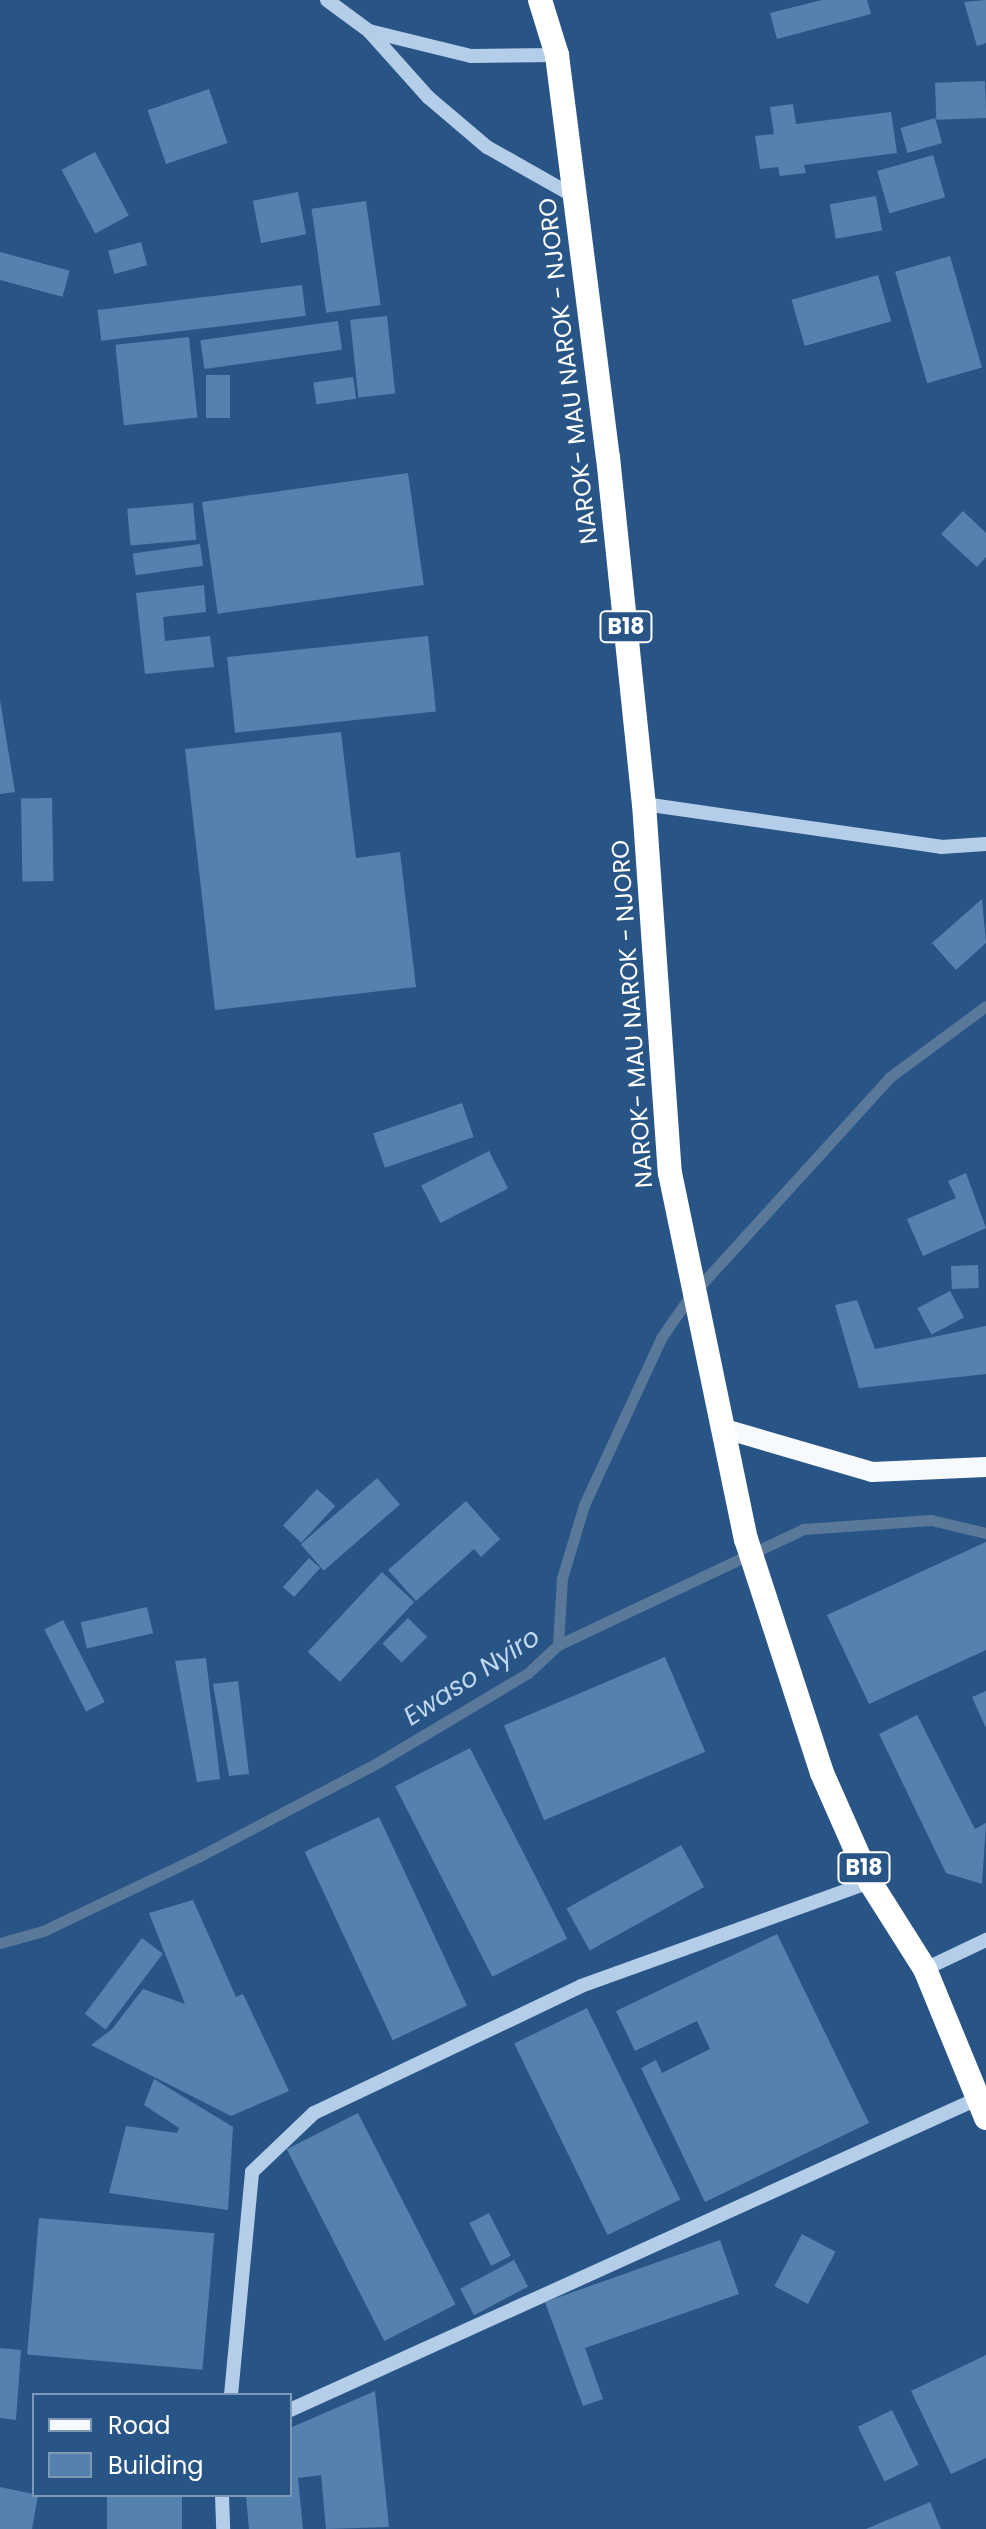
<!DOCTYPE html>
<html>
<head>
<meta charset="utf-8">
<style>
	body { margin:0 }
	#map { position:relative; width:986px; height:2529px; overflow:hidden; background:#285586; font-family:Poppins,sans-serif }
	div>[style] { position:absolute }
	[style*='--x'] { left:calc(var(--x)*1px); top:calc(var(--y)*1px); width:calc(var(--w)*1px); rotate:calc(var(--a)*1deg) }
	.stream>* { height:11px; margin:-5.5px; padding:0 5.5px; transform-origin:5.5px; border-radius:5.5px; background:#5a789a }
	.building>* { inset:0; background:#5581af; transform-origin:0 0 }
	.minor>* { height:14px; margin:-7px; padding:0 7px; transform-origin:7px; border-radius:7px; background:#b4cde8 }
	.major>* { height:20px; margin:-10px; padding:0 10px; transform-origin:10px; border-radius:10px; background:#f6f9fe }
	.highway>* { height:24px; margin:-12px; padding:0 12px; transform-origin:12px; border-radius:12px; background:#fff }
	span { translate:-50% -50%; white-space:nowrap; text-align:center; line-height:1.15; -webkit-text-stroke:6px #285586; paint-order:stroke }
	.shield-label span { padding:2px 6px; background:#285586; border:2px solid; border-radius:6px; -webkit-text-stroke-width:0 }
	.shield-label { font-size:22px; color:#fff; font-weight:700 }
	.street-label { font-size:24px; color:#fff }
	.water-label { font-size:26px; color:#bfd7ef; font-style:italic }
	.legend { position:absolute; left:32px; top:2393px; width:260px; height:104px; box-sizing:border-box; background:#285586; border:2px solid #7e99b6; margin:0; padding:10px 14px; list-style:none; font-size:24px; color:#fff }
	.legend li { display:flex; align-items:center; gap:16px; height:40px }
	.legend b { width:40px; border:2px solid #7e99b6 }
</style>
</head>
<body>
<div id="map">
	<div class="stream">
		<div style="--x:558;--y:1645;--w:67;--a:-86.6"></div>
		<div style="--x:562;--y:1578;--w:76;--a:-73.2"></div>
		<div style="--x:584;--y:1505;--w:184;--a:-65.2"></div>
		<div style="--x:661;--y:1338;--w:47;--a:-55.3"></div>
		<div style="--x:688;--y:1299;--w:300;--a:-47.7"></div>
		<div style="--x:890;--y:1077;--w:119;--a:-36.5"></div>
		<div style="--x:0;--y:1943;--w:45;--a:-15.6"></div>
		<div style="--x:43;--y:1931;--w:174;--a:-25.5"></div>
		<div style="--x:200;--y:1856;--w:200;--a:-27.7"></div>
		<div style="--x:377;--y:1763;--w:176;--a:-30.8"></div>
		<div style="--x:528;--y:1673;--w:41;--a:-43"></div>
		<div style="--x:558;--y:1645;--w:271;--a:-25.3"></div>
		<div style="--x:803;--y:1529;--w:128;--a:-4"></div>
		<div style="--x:931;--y:1520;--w:57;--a:13.3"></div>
	</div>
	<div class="building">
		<div style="clip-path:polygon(822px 0,867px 0,871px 14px,777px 39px,770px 13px)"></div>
		<div style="clip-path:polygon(986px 0,986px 43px,977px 46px,964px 2px)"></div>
		<div style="left:985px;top:81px;width:37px;height:50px;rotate:88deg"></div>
		<div style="left:209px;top:89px;width:57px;height:65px;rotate:71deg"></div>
		<div style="clip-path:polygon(793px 104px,796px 124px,891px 112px,897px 153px,804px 165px,806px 173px,780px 176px,778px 167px,760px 169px,755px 136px,774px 134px,770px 107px)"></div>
		<div style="left:935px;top:118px;width:26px;height:36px;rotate:74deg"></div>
		<div style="left:95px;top:152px;width:72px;height:38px;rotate:62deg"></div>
		<div style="left:933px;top:155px;width:44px;height:58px;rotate:74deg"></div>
		<div style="left:298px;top:192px;width:43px;height:46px;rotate:79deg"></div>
		<div style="left:876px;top:196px;width:35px;height:47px;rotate:80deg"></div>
		<div style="left:366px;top:201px;width:105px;height:55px;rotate:82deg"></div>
		<div style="left:141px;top:242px;width:24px;height:34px;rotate:75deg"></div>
		<div style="left:0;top:252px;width:72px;height:27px;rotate:15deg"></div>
		<div style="left:950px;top:256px;width:116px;height:57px;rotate:74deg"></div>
		<div style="left:878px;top:275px;width:48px;height:90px;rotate:74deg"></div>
		<div style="left:302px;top:285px;width:31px;height:206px;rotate:83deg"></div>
		<div style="left:387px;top:316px;width:78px;height:37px;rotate:84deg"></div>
		<div style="left:338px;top:321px;width:29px;height:139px;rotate:82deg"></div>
		<div style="left:189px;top:337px;width:81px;height:74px;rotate:84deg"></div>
		<div style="left:206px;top:375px;width:24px;height:43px"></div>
		<div style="left:353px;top:377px;width:22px;height:40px;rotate:82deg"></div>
		<div style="left:408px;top:473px;width:113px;height:208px;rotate:82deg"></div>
		<div style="left:193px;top:503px;width:37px;height:66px;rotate:85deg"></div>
		<div style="clip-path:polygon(963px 511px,986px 533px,986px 557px,977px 567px,941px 534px)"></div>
		<div style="left:200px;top:544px;width:22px;height:68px;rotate:82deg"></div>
		<div style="clip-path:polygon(204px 585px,206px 612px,163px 617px,165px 641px,210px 636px,214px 667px,145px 674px,136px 593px)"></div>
		<div style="left:428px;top:636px;width:76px;height:202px;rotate:84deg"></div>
		<div style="clip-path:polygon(0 700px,15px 792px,0 794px)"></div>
		<div style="clip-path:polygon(341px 732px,356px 858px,400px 852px,416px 987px,215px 1010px,185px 749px)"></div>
		<div style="left:52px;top:798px;width:83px;height:31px;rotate:89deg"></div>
		<div style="clip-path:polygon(982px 899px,986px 943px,956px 970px,932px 943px)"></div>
		<div style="left:462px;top:1103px;width:36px;height:94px;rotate:71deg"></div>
		<div style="left:489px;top:1151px;width:42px;height:76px;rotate:63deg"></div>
		<div style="clip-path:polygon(966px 1173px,986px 1228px,923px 1256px,907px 1219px,956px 1198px,948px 1181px)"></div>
		<div style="left:978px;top:1265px;width:23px;height:27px;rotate:88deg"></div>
		<div style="left:950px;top:1291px;width:30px;height:37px;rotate:62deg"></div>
		<div style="clip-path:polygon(857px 1300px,875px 1349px,986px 1326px,986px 1374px,859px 1388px,835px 1305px)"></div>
		<div style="left:377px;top:1478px;width:35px;height:101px;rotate:49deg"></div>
		<div style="left:317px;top:1489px;width:25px;height:50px;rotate:43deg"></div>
		<div style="clip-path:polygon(466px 1501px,500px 1539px,481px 1557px,474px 1549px,416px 1601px,388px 1570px)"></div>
		<div style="clip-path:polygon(986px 1542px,986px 1650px,869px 1704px,827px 1615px)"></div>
		<div style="left:309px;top:1558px;width:15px;height:39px;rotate:42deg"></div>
		<div style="left:382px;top:1572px;width:44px;height:109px;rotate:43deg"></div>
		<div style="left:147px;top:1607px;width:27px;height:68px;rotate:77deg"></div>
		<div style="left:408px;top:1618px;width:27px;height:36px;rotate:45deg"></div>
		<div style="left:63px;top:1620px;width:92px;height:21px;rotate:63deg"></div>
		<div style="left:665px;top:1657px;width:103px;height:175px;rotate:67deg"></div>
		<div style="clip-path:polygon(206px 1658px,220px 1779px,197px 1782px,175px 1661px)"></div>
		<div style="clip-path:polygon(238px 1681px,249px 1774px,229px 1776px,213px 1684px)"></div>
		<div style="clip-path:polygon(986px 1691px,986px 1728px,972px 1697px)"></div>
		<div style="clip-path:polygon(917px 1715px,975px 1829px,986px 1823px,982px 1884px,946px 1873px,879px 1734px)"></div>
		<div style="left:470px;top:1748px;width:214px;height:84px;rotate:63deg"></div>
		<div style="left:379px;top:1817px;width:208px;height:82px;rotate:65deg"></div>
		<div style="left:681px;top:1845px;width:48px;height:131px;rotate:61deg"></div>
		<div style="clip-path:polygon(193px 1900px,236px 1997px,243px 1994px,289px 2091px,231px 2116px,91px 2045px,112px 2029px,143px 1989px,185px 2004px,149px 1913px)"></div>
		<div style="clip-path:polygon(777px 1934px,869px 2123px,705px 2202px,641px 2068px,656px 2060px,662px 2073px,710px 2049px,697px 2021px,635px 2051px,616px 2011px)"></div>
		<div style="left:142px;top:1938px;width:26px;height:95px;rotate:37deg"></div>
		<div style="left:587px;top:2008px;width:213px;height:81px;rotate:64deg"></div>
		<div style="clip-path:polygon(154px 2079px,233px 2127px,228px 2210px,109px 2193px,126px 2126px,177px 2133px,179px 2128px,144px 2105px)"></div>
		<div style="left:358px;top:2113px;width:215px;height:80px;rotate:63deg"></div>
		<div style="left:489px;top:2213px;width:48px;height:22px;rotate:63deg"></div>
		<div style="left:39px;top:2218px;width:176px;height:137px;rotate:5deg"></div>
		<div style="left:802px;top:2234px;width:38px;height:59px;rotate:28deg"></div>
		<div style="clip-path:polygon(720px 2240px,739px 2294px,585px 2348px,603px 2399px,583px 2406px,545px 2302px)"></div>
		<div style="left:514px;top:2260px;width:30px;height:61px;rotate:62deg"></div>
		<div style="clip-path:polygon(0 2348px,21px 2350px,16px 2420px,0 2418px)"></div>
		<div style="clip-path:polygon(986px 2355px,986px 2458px,951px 2474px,911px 2391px)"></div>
		<div style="clip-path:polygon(375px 2391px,389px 2527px,326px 2529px,321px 2475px,298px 2478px,303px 2529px,249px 2529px,246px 2495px,290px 2495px,290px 2428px)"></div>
		<div style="left:892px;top:2410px;width:61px;height:38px;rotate:64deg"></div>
		<div style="clip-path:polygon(0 2487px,38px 2495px,32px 2529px,0 2529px)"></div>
		<div style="left:107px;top:2495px;width:75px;height:34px"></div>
		<div style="clip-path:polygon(930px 2502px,941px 2529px,866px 2529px)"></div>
	</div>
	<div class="minor">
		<div style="--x:327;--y:0;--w:52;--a:36.4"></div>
		<div style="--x:369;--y:31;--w:89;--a:48.2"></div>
		<div style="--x:428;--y:97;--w:77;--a:40.3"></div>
		<div style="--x:487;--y:147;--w:103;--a:29.5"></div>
		<div style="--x:369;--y:31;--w:105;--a:13.8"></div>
		<div style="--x:471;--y:56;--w:86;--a:-0.7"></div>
		<div style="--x:644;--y:804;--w:300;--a:8.2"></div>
		<div style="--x:941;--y:847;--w:45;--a:-3.8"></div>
		<div style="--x:925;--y:1969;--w:68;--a:-25.4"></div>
		<div style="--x:231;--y:2395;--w:224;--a:-84.6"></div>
		<div style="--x:252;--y:2172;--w:86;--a:-43.6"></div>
		<div style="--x:314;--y:2113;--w:296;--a:-25.4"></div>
		<div style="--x:581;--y:1986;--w:307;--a:-19.8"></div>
		<div style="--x:290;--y:2410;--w:754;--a:-24.36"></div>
		<div style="--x:222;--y:2495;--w:34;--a:88"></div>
	</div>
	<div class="major">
		<div style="--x:725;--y:1429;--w:153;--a:16.3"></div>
		<div style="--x:872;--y:1472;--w:114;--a:-2.5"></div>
	</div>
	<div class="highway">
		<div style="--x:540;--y:0;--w:58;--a:72.8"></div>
		<div style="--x:557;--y:55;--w:405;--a:82.8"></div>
		<div style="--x:608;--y:457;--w:349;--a:84.1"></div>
		<div style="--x:644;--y:804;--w:370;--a:86"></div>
		<div style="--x:670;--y:1173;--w:374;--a:78.3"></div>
		<div style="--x:746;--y:1539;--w:246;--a:72"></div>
		<div style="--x:822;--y:1773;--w:119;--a:66.2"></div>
		<div style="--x:870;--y:1882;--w:103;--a:57.7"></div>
		<div style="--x:925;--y:1969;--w:161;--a:67.7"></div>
	</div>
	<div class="shield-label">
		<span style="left:626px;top:627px">B18</span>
		<span style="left:864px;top:1868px">B18</span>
	</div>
	<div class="street-label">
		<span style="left:568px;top:371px;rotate:-97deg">NAROK- MAU NAROK - NJORO</span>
		<span style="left:632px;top:1014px;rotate:-94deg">NAROK- MAU NAROK - NJORO</span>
	</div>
	<div class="water-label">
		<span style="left:472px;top:1677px;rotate:-33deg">Ewaso Nyiro</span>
	</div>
	<ul class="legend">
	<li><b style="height:10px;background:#f6f9fe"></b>Road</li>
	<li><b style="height:22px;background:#5581af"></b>Building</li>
	</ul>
</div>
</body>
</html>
